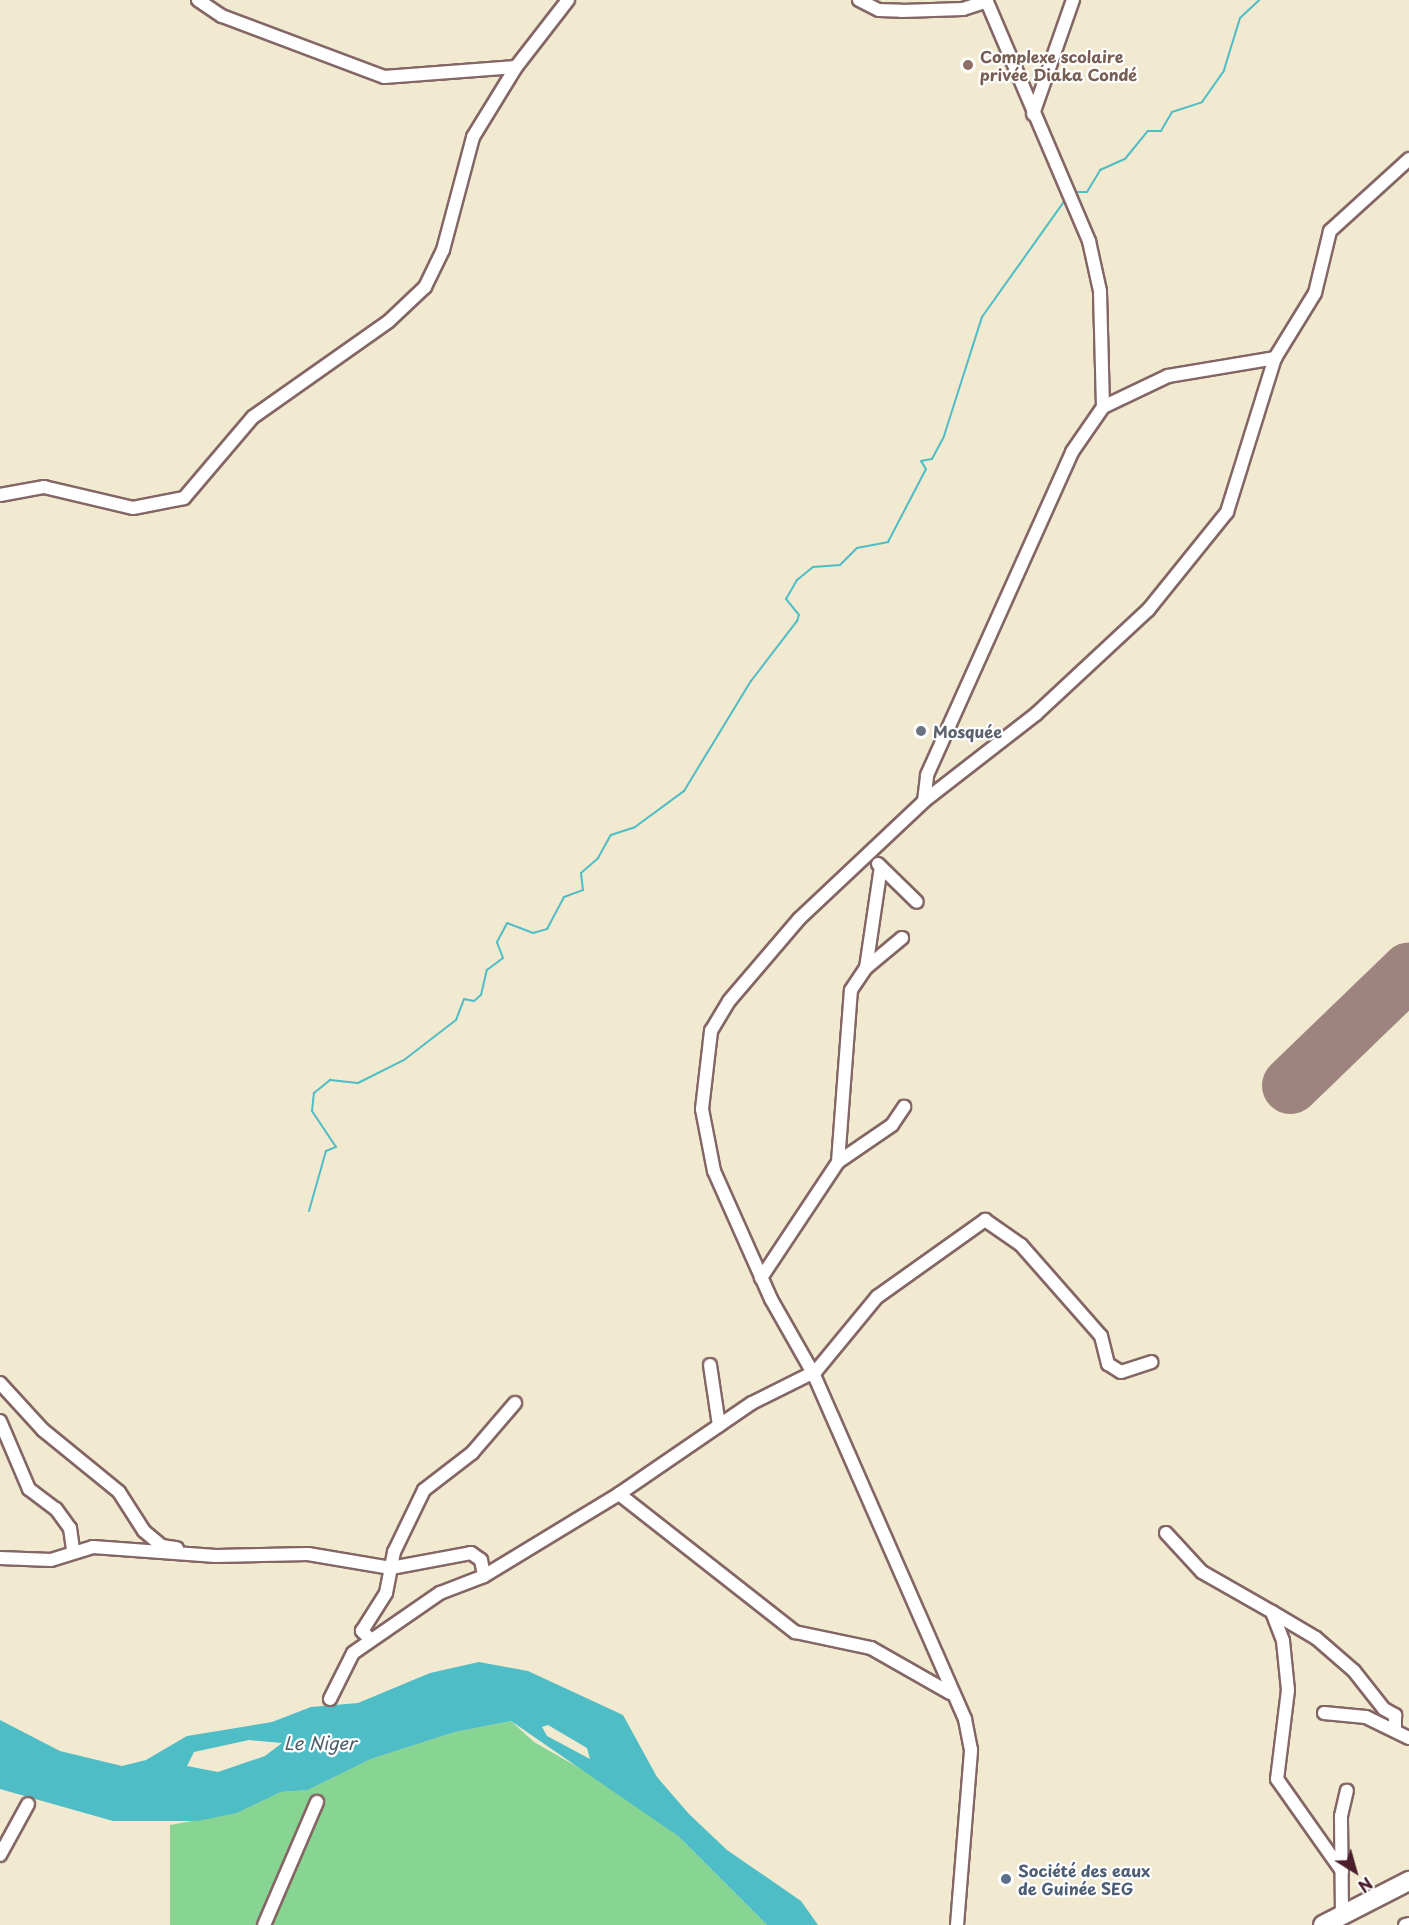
<!DOCTYPE html>
<html>
<head>
<meta charset="utf-8">
<style>
	body { margin:0 }
	#map { position:relative; width:1409px; height:1925px; overflow:hidden; background:#f1e9d0; font-family:"Playpen Sans",sans-serif }
	div>[style] { position:absolute }
	[style*='--x'] { left:calc(var(--x)*1px); top:calc(var(--y)*1px); width:calc(var(--w)*1px); rotate:calc(var(--a)*1deg) }
	.green>* { inset:0; background:#88d492 }
	.water>* { inset:0; background:#4fbdc6 }
	.stream>* { height:2px; margin:-1px; padding:0 1px; transform-origin:1px; border-radius:1px; background:#4fbdc6 }
	.runway>* { height:57px; margin:-28.5px; padding:0 28.5px; transform-origin:28.5px; border-radius:28.5px; background:#9e847e }
	.roads { filter:drop-shadow(2px 0 #846665) drop-shadow(-2px 0 #846665) drop-shadow(0 2px #846665) drop-shadow(0 -2px #846665) }
	.minor>* { height:12px; margin:-6px; padding:0 6px; transform-origin:6px; border-radius:6px; background:#fff }
	.highway>* { height:18px; margin:-9px; padding:0 9px; transform-origin:9px; border-radius:9px; background:#fff }
	.dots>* { width:16px; height:16px; translate:-50% -50%; box-sizing:border-box; border:3px solid #fff; border-radius:50% }
	span { translate:-50% -50%; white-space:nowrap; text-align:center; line-height:1.15; -webkit-text-stroke:4.5px #fff; paint-order:stroke }
	.education-label { font-size:16px; color:#785e54; font-weight:700 }
	.left { translate:0 -50%; text-align:left }
	.worship-label { font-size:16px; color:#5b616d; font-weight:700 }
	.service-label { font-size:16px; color:#4e5e75; font-weight:700 }
	.water-label { font-size:18px; color:#4c5e69; font-style:italic }
	.north { position:absolute; left:1325px; top:1841px; width:60px; height:60px; -webkit-text-stroke:4px #fff; paint-order:stroke; rotate:143deg; font-size:16px; font-weight:700; line-height:24px; text-align:center; color:#4a1f2b }
	.north::after { content:''; display:block; margin:auto; width:21px; height:27px; background:#4a1f2b; clip-path:polygon(50% 0,100% 100%,50% 72%,0 100%) }
</style>
</head>
<body>
<div id="map">
	<div class="green">
		<div style="clip-path:polygon(511px 1721px,534px 1742px,602px 1781px,678px 1836px,767px 1925px,170px 1925px,170px 1825px,237px 1813px,281px 1792px,308px 1790px,371px 1759px,455px 1732px)"></div>
	</div>
	<div class="water">
		<div style="clip-path:polygon(evenodd,479px 1662px,528px 1671px,623px 1715px,657px 1777px,689px 1814px,727px 1850px,801px 1901px,818px 1925px,767px 1925px,678px 1836px,511px 1721px,455px 1732px,371px 1759px,308px 1790px,281px 1792px,237px 1813px,197px 1821px,113px 1821px,0 1789px,0 1720px,60px 1751px,122px 1766px,146px 1760px,187px 1736px,272px 1722px,311px 1707px,358px 1703px,430px 1673px,479px 1662px,548px 1725px,587px 1748px,590px 1759px,547px 1736px,542px 1727px,548px 1725px,479px 1662px,249px 1740px,282px 1743px,265px 1756px,218px 1772px,187px 1766px,194px 1752px,249px 1740px)"></div>
	</div>
	<div class="stream">
		<div style="--x:1073;--y:192;--w:14;--a:0"></div>
		<div style="--x:1087;--y:192;--w:26;--a:-59"></div>
		<div style="--x:1100;--y:170;--w:27;--a:-24"></div>
		<div style="--x:1125;--y:159;--w:36;--a:-51"></div>
		<div style="--x:1148;--y:131;--w:13;--a:0"></div>
		<div style="--x:1161;--y:131;--w:22;--a:-60"></div>
		<div style="--x:1172;--y:112;--w:32;--a:-18"></div>
		<div style="--x:1202;--y:102;--w:39;--a:-55"></div>
		<div style="--x:1224;--y:70;--w:54;--a:-72.9"></div>
		<div style="--x:1240;--y:18;--w:26;--a:-43"></div>
		<div style="--x:309;--y:1211;--w:62;--a:-74.2"></div>
		<div style="--x:326;--y:1151;--w:11;--a:-22"></div>
		<div style="--x:336;--y:1147;--w:43;--a:-123.7"></div>
		<div style="--x:312;--y:1111;--w:18;--a:-84"></div>
		<div style="--x:314;--y:1093;--w:21;--a:-39"></div>
		<div style="--x:330;--y:1080;--w:28;--a:6"></div>
		<div style="--x:358;--y:1083;--w:51;--a:-26.6"></div>
		<div style="--x:404;--y:1060;--w:66;--a:-37.6"></div>
		<div style="--x:456;--y:1020;--w:22;--a:-69"></div>
		<div style="--x:464;--y:999;--w:10;--a:11"></div>
		<div style="--x:474;--y:1001;--w:9;--a:-41"></div>
		<div style="--x:481;--y:995;--w:26;--a:-77"></div>
		<div style="--x:487;--y:970;--w:20;--a:-37"></div>
		<div style="--x:503;--y:958;--w:17;--a:-111"></div>
		<div style="--x:497;--y:942;--w:21;--a:-62"></div>
		<div style="--x:507;--y:923;--w:28;--a:21"></div>
		<div style="--x:533;--y:933;--w:15;--a:-16"></div>
		<div style="--x:547;--y:929;--w:36;--a:-62"></div>
		<div style="--x:564;--y:897;--w:20;--a:-20"></div>
		<div style="--x:583;--y:890;--w:17;--a:-97"></div>
		<div style="--x:581;--y:873;--w:23;--a:-41"></div>
		<div style="--x:598;--y:858;--w:26;--a:-61"></div>
		<div style="--x:611;--y:835;--w:25;--a:-18"></div>
		<div style="--x:635;--y:827;--w:61;--a:-36.3"></div>
		<div style="--x:684;--y:791;--w:129;--a:-58.7"></div>
		<div style="--x:751;--y:681;--w:76;--a:-52.5"></div>
		<div style="--x:797;--y:621;--w:6;--a:-72"></div>
		<div style="--x:799;--y:615;--w:21;--a:-129"></div>
		<div style="--x:786;--y:599;--w:22;--a:-60"></div>
		<div style="--x:797;--y:580;--w:21;--a:-39"></div>
		<div style="--x:813;--y:567;--w:27;--a:-4"></div>
		<div style="--x:840;--y:565;--w:24;--a:-45"></div>
		<div style="--x:857;--y:548;--w:32;--a:-11"></div>
		<div style="--x:888;--y:542;--w:82;--a:-62.5"></div>
		<div style="--x:926;--y:469;--w:9;--a:-122"></div>
		<div style="--x:921;--y:461;--w:11;--a:-10"></div>
		<div style="--x:932;--y:459;--w:26;--a:-62"></div>
		<div style="--x:944;--y:436;--w:125;--a:-72.3"></div>
		<div style="--x:982;--y:317;--w:143;--a:-54.6"></div>
	</div>
	<div class="runway">
		<div style="--x:1290;--y:1085;--w:165;--a:-44"></div>
	</div>
	<div class="roads">
		<div class="minor">
			<div style="--x:198;--y:0;--w:29;--a:34"></div>
			<div style="--x:222;--y:16;--w:173;--a:20.6"></div>
			<div style="--x:384;--y:77;--w:132;--a:-4.3"></div>
			<div style="--x:859;--y:0;--w:22;--a:27"></div>
			<div style="--x:879;--y:10;--w:23;--a:2"></div>
			<div style="--x:902;--y:11;--w:61;--a:-1.9"></div>
			<div style="--x:963;--y:9;--w:25;--a:-18"></div>
			<div style="--x:1033;--y:114;--w:121;--a:-70.7"></div>
			<div style="--x:1103;--y:407;--w:72;--a:-25.5"></div>
			<div style="--x:1168;--y:376;--w:109;--a:-9.5"></div>
			<div style="--x:1275;--y:358;--w:76;--a:-58.4"></div>
			<div style="--x:1315;--y:293;--w:64;--a:-76.4"></div>
			<div style="--x:1330;--y:231;--w:107;--a:-42.3"></div>
			<div style="--x:0;--y:495;--w:45;--a:-10.3"></div>
			<div style="--x:44;--y:487;--w:91;--a:13.3"></div>
			<div style="--x:133;--y:508;--w:52;--a:-11.1"></div>
			<div style="--x:184;--y:498;--w:106;--a:-49.6"></div>
			<div style="--x:253;--y:417;--w:166;--a:-35.2"></div>
			<div style="--x:389;--y:321;--w:50;--a:-43.4"></div>
			<div style="--x:425;--y:287;--w:41;--a:-64.1"></div>
			<div style="--x:443;--y:250;--w:117;--a:-75.1"></div>
			<div style="--x:473;--y:137;--w:82;--a:-58.4"></div>
			<div style="--x:516;--y:67;--w:85;--a:-52.2"></div>
			<div style="--x:924;--y:801;--w:142;--a:-37.8"></div>
			<div style="--x:1036;--y:714;--w:153;--a:-42.9"></div>
			<div style="--x:1148;--y:610;--w:126;--a:-51.1"></div>
			<div style="--x:1227;--y:512;--w:161;--a:-72.7"></div>
			<div style="--x:878;--y:864;--w:54;--a:44.3"></div>
			<div style="--x:866;--y:968;--w:102;--a:-81.6"></div>
			<div style="--x:838;--y:1162;--w:65;--a:-34.4"></div>
			<div style="--x:892;--y:1125;--w:22;--a:-56"></div>
			<div style="--x:761;--y:1278;--w:139;--a:-56.4"></div>
			<div style="--x:838;--y:1162;--w:172;--a:-85.7"></div>
			<div style="--x:851;--y:990;--w:27;--a:-56"></div>
			<div style="--x:866;--y:968;--w:47;--a:-39.8"></div>
			<div style="--x:710;--y:1365;--w:61;--a:81.5"></div>
			<div style="--x:0;--y:1383;--w:64;--a:47.5"></div>
			<div style="--x:43;--y:1430;--w:98;--a:39.2"></div>
			<div style="--x:119;--y:1492;--w:46;--a:57.3"></div>
			<div style="--x:144;--y:1531;--w:23;--a:40"></div>
			<div style="--x:162;--y:1546;--w:15;--a:8"></div>
			<div style="--x:0;--y:1421;--w:74;--a:66.9"></div>
			<div style="--x:29;--y:1489;--w:34;--a:37"></div>
			<div style="--x:56;--y:1509;--w:24;--a:54"></div>
			<div style="--x:70;--y:1528;--w:21;--a:82"></div>
			<div style="--x:619;--y:1494;--w:224;--a:38.1"></div>
			<div style="--x:795;--y:1632;--w:78;--a:11.9"></div>
			<div style="--x:871;--y:1648;--w:91;--a:29.7"></div>
			<div style="--x:1166;--y:1533;--w:53;--a:47.3"></div>
			<div style="--x:1202;--y:1572;--w:81;--a:29.7"></div>
			<div style="--x:1272;--y:1612;--w:31;--a:69"></div>
			<div style="--x:1283;--y:1641;--w:49;--a:84.2"></div>
			<div style="--x:1288;--y:1690;--w:90;--a:97"></div>
			<div style="--x:1277;--y:1779;--w:113;--a:54.8"></div>
			<div style="--x:0;--y:1558;--w:51;--a:2.2"></div>
			<div style="--x:51;--y:1560;--w:44;--a:-17.2"></div>
			<div style="--x:93;--y:1547;--w:123;--a:4.2"></div>
			<div style="--x:216;--y:1556;--w:92;--a:-1.2"></div>
			<div style="--x:308;--y:1554;--w:84;--a:9.6"></div>
			<div style="--x:391;--y:1568;--w:81;--a:-10.6"></div>
			<div style="--x:471;--y:1553;--w:12;--a:35"></div>
			<div style="--x:481;--y:1560;--w:16;--a:79"></div>
			<div style="--x:484;--y:1576;--w:158;--a:-31.3"></div>
			<div style="--x:619;--y:1494;--w:161;--a:-34.4"></div>
			<div style="--x:752;--y:1403;--w:72;--a:-26.6"></div>
			<div style="--x:816;--y:1371;--w:96;--a:-50.5"></div>
			<div style="--x:877;--y:1297;--w:133;--a:-35.5"></div>
			<div style="--x:985;--y:1220;--w:44;--a:34.8"></div>
			<div style="--x:1021;--y:1245;--w:121;--a:48.7"></div>
			<div style="--x:1101;--y:1336;--w:29;--a:76"></div>
			<div style="--x:1108;--y:1364;--w:15;--a:32"></div>
			<div style="--x:1121;--y:1372;--w:32;--a:-18"></div>
			<div style="--x:1272;--y:1612;--w:51;--a:30.6"></div>
			<div style="--x:1316;--y:1638;--w:50;--a:41"></div>
			<div style="--x:1354;--y:1671;--w:48;--a:51.7"></div>
			<div style="--x:1384;--y:1709;--w:13;--a:29"></div>
			<div style="--x:1395;--y:1715;--w:13;--a:90"></div>
			<div style="--x:371;--y:1640;--w:13;--a:-135"></div>
			<div style="--x:362;--y:1631;--w:45;--a:-57.7"></div>
			<div style="--x:386;--y:1593;--w:42;--a:-79"></div>
			<div style="--x:394;--y:1552;--w:69;--a:-64.2"></div>
			<div style="--x:424;--y:1490;--w:61;--a:-37.6"></div>
			<div style="--x:472;--y:1453;--w:66;--a:-49.3"></div>
			<div style="--x:330;--y:1699;--w:51;--a:-63.4"></div>
			<div style="--x:353;--y:1653;--w:106;--a:-34.6"></div>
			<div style="--x:440;--y:1593;--w:47;--a:-21.1"></div>
			<div style="--x:1324;--y:1713;--w:42;--a:5.4"></div>
			<div style="--x:1366;--y:1717;--w:48;--a:26"></div>
			<div style="--x:0;--y:1855;--w:58;--a:-61.2"></div>
			<div style="--x:1342;--y:1915;--w:99;--a:-90.6"></div>
			<div style="--x:1341;--y:1816;--w:26;--a:-77"></div>
			<div style="--x:264;--y:1925;--w:134;--a:-66.7"></div>
			<div style="--x:957;--y:1925;--w:176;--a:-85.4"></div>
			<div style="--x:971;--y:1750;--w:32;--a:-101"></div>
			<div style="--x:965;--y:1719;--w:378;--a:-113.7"></div>
			<div style="--x:813;--y:1373;--w:85;--a:-119.6"></div>
			<div style="--x:771;--y:1299;--w:140;--a:-114"></div>
			<div style="--x:714;--y:1171;--w:63;--a:-101"></div>
			<div style="--x:702;--y:1109;--w:79;--a:-83.4"></div>
			<div style="--x:711;--y:1031;--w:35;--a:-59"></div>
			<div style="--x:729;--y:1001;--w:108;--a:-49.5"></div>
			<div style="--x:799;--y:919;--w:172;--a:-43.3"></div>
			<div style="--x:924;--y:801;--w:26;--a:-83"></div>
			<div style="--x:927;--y:775;--w:354;--a:-65.8"></div>
			<div style="--x:1072;--y:452;--w:55;--a:-55.4"></div>
			<div style="--x:1103;--y:407;--w:116;--a:-91.5"></div>
			<div style="--x:1100;--y:291;--w:51;--a:-102.4"></div>
			<div style="--x:1089;--y:241;--w:262;--a:-113.1"></div>
			<div style="--x:1405;--y:1925;--w:4;--a:-14"></div>
		</div>
		<div class="highway">
			<div style="--x:1323;--y:1925;--w:97;--a:-27.1"></div>
		</div>
	</div>
	<div class="dots">
		<div style="left:968px;top:65px;background:#8d6e63"></div>
		<div style="left:921px;top:731px;background:#6b7280"></div>
		<div style="left:1006px;top:1879px;background:#5c6f8a"></div>
	</div>
	<div class="education-label">
		<span class="left" style="left:980px;top:65px">Complexe scolaire<br>privée Diaka Condé</span>
	</div>
	<div class="worship-label">
		<span class="left" style="left:933px;top:731px">Mosquée</span>
	</div>
	<div class="service-label">
		<span class="left" style="left:1018px;top:1879px">Société des eaux<br>de Guinée SEG</span>
	</div>
	<div class="water-label">
		<span style="left:320px;top:1743px">Le Niger</span>
	</div>
	<div class="north">N</div>
</div>
</body>
</html>
